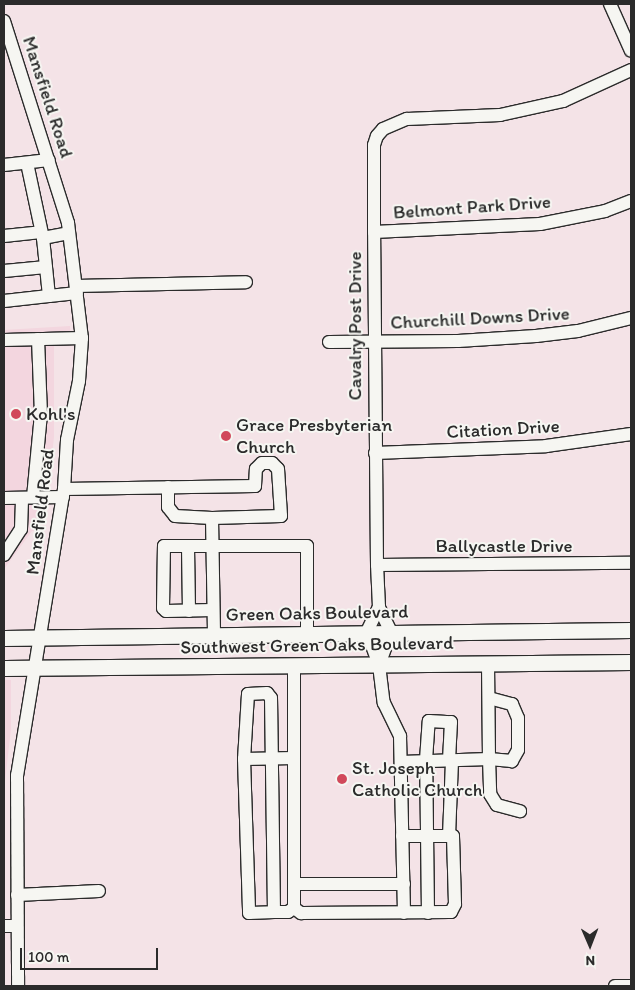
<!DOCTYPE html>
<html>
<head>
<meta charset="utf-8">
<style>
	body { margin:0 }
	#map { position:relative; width:635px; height:990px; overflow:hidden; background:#f4e3e7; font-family:Itim,sans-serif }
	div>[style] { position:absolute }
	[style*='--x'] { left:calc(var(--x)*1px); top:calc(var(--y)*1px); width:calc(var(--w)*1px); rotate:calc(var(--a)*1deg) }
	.built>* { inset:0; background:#f3d6df }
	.roads { filter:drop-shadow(1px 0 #2b2b2b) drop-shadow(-1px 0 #2b2b2b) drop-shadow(0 1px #2b2b2b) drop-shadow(0 -1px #2b2b2b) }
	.minor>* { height:12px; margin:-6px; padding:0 6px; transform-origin:6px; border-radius:6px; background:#f6f6f2 }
	.major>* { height:15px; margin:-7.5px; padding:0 7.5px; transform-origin:7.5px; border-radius:7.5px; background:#f6f6f2 }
	.dots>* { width:14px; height:14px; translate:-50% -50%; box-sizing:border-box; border:2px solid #f6f6f2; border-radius:50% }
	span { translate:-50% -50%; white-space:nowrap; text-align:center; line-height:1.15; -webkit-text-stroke:4px #f6f6f2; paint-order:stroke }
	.street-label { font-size:19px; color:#2b2b2b }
	.poi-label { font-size:19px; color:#2b2b2b }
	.left { translate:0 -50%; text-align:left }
	.frame { position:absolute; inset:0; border:5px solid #2b2b2b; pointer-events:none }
	.north { position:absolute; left:565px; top:920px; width:50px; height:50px; -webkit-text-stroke:4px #f6f6f2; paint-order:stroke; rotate:179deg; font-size:14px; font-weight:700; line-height:20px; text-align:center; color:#2b2b2b }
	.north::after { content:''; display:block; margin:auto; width:18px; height:22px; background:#2b2b2b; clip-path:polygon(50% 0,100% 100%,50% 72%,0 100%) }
	.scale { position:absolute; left:20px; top:948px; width:138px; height:22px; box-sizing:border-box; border:2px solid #2b2b2b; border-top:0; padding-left:6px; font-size:15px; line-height:18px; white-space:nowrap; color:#2b2b2b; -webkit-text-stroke:4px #f6f6f2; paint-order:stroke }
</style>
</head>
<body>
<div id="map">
	<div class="built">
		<div style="clip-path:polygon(70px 326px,71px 346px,54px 346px,54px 437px,44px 529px,32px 531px,4px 569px,4px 330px)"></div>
		<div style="clip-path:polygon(4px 680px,11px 680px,11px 729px,4px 790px)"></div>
	</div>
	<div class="roads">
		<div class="minor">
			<div style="--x:610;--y:4;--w:51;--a:65.9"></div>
			<div style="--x:4;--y:21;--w:212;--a:72.4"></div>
			<div style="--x:68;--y:223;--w:116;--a:83.1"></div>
			<div style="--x:82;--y:338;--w:43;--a:94"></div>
			<div style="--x:79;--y:381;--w:60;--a:101.5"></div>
			<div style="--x:67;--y:440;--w:49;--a:93.5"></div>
			<div style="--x:64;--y:489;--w:290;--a:99.3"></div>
			<div style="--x:17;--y:775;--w:211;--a:89.7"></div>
			<div style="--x:27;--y:163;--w:77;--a:78"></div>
			<div style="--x:4;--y:165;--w:45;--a:-6.3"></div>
			<div style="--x:374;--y:232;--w:166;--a:-2.8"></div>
			<div style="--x:540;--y:224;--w:66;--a:-11.3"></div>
			<div style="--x:605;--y:211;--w:28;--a:-21"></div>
			<div style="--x:4;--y:236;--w:37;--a:-6"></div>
			<div style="--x:4;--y:271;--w:42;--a:-5.4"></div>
			<div style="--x:76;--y:286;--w:170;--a:-1.3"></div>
			<div style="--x:49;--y:296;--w:28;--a:-6"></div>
			<div style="--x:4;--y:301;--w:45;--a:-6.3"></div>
			<div style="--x:49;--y:296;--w:58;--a:-95.9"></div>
			<div style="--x:43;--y:238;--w:26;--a:-11"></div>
			<div style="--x:4;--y:340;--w:78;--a:-1.5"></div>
			<div style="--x:329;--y:342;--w:129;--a:-0.4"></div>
			<div style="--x:458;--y:341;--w:78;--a:-3.7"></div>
			<div style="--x:536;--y:336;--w:42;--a:-6.8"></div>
			<div style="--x:578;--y:331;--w:55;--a:-13.8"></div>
			<div style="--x:375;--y:453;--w:171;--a:-2.3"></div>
			<div style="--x:546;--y:446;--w:86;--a:-8"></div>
			<div style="--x:168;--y:487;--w:20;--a:90"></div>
			<div style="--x:168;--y:507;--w:11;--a:52"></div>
			<div style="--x:175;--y:516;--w:37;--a:3"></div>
			<div style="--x:64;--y:489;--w:191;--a:-0.9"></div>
			<div style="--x:255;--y:486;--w:17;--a:-87"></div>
			<div style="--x:256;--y:469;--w:8;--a:-45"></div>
			<div style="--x:262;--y:463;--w:10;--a:0"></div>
			<div style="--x:272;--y:463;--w:8;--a:45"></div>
			<div style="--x:278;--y:469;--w:47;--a:86.3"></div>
			<div style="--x:281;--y:516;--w:69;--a:178.3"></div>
			<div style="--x:212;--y:518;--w:116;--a:89"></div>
			<div style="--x:33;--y:497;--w:83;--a:-84.5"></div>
			<div style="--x:41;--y:414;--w:75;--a:-92.3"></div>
			<div style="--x:4;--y:498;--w:59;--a:-1"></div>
			<div style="--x:188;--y:547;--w:64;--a:89.1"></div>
			<div style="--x:4;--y:555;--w:31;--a:-57"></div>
			<div style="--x:21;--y:529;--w:31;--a:-88"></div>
			<div style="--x:377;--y:565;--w:254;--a:-0.5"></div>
			<div style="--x:379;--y:607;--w:28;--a:116"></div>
			<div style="--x:367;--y:632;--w:35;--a:70"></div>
			<div style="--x:379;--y:665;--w:38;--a:83"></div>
			<div style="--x:384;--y:703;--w:37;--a:64"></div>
			<div style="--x:400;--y:736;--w:177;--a:88.7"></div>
			<div style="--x:213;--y:610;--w:47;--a:178.8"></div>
			<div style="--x:166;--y:611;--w:4;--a:-135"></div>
			<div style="--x:163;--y:608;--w:62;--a:-89.1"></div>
			<div style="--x:164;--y:546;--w:143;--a:0"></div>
			<div style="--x:307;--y:546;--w:87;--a:90"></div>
			<div style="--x:294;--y:665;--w:243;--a:90"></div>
			<div style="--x:294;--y:908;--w:9;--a:36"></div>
			<div style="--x:301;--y:913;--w:150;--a:-0.4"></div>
			<div style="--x:451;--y:912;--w:9;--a:-63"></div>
			<div style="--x:455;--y:904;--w:68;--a:-91.7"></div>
			<div style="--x:453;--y:836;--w:51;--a:180"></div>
			<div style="--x:379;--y:665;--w:35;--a:-70"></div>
			<div style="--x:391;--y:632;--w:28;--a:-116"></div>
			<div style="--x:379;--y:607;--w:42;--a:-92.7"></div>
			<div style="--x:377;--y:565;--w:333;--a:-90.5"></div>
			<div style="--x:374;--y:232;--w:87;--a:-90"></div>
			<div style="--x:374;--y:145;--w:9;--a:-72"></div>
			<div style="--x:377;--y:136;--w:9;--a:-49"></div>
			<div style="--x:383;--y:129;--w:26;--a:-23"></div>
			<div style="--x:407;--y:119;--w:93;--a:-2.5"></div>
			<div style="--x:500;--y:115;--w:65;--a:-12.5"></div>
			<div style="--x:563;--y:101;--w:75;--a:-24.5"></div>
			<div style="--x:489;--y:698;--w:24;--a:15"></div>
			<div style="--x:512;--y:704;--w:15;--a:67"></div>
			<div style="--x:518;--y:718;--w:32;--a:90"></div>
			<div style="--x:518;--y:750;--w:13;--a:119"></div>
			<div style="--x:512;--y:761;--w:23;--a:-175"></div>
			<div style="--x:489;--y:759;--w:35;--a:88"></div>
			<div style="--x:490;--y:794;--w:13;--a:58"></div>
			<div style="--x:497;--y:805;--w:24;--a:15"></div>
			<div style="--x:244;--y:759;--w:50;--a:-1.1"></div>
			<div style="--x:401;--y:762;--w:88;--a:-2"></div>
			<div style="--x:489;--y:759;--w:96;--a:-90.6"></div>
			<div style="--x:449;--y:836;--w:76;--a:-87.7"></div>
			<div style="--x:295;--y:884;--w:109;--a:0"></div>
			<div style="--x:17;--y:895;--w:82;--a:-2.8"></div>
			<div style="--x:274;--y:912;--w:214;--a:-90.8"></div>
			<div style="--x:271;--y:698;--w:6;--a:-129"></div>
			<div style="--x:267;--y:693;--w:19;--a:177"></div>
			<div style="--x:248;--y:694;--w:65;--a:93.5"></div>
			<div style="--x:244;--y:759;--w:154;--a:88.1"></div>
			<div style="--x:249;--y:913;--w:25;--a:-2"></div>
			<div style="--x:274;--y:912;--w:14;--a:0"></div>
			<div style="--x:288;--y:912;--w:7;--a:-34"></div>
			<div style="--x:428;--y:913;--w:153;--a:-90.7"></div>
			<div style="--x:426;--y:760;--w:39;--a:-86"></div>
			<div style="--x:429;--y:721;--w:22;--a:3"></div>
			<div style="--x:451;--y:722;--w:38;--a:93"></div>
			<div style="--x:4;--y:926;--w:13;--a:0"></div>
			<div style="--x:615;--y:986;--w:16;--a:0"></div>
		</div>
		<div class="major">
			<div style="--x:4;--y:638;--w:627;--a:-0.73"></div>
			<div style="--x:4;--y:668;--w:627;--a:-0.55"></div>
		</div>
	</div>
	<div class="dots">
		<div style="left:16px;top:414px;background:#d1495b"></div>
		<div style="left:226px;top:436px;background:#d1495b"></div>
		<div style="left:342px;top:779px;background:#d1495b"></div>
	</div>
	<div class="street-label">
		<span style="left:48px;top:97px;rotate:72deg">Mansfield Road</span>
		<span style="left:472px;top:207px;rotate:-4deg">Belmont Park Drive</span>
		<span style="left:480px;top:318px;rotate:-3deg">Churchill Downs Drive</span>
		<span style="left:355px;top:326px;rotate:-90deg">Cavalry Post Drive</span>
		<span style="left:503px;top:429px;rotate:-3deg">Citation Drive</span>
		<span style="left:40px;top:512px;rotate:-83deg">Mansfield Road</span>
		<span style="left:504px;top:546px">Ballycastle Drive</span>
		<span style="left:317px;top:613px;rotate:-1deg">Green Oaks Boulevard</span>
		<span style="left:317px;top:645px;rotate:-1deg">Southwest Green Oaks Boulevard</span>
	</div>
	<div class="poi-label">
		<span class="left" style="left:26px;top:414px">Kohl's</span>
		<span class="left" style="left:236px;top:436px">Grace Presbyterian<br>Church</span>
		<span class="left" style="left:352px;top:779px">St. Joseph<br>Catholic Church</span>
	</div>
	<div class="frame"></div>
	<div class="north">N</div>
	<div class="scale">100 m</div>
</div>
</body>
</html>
